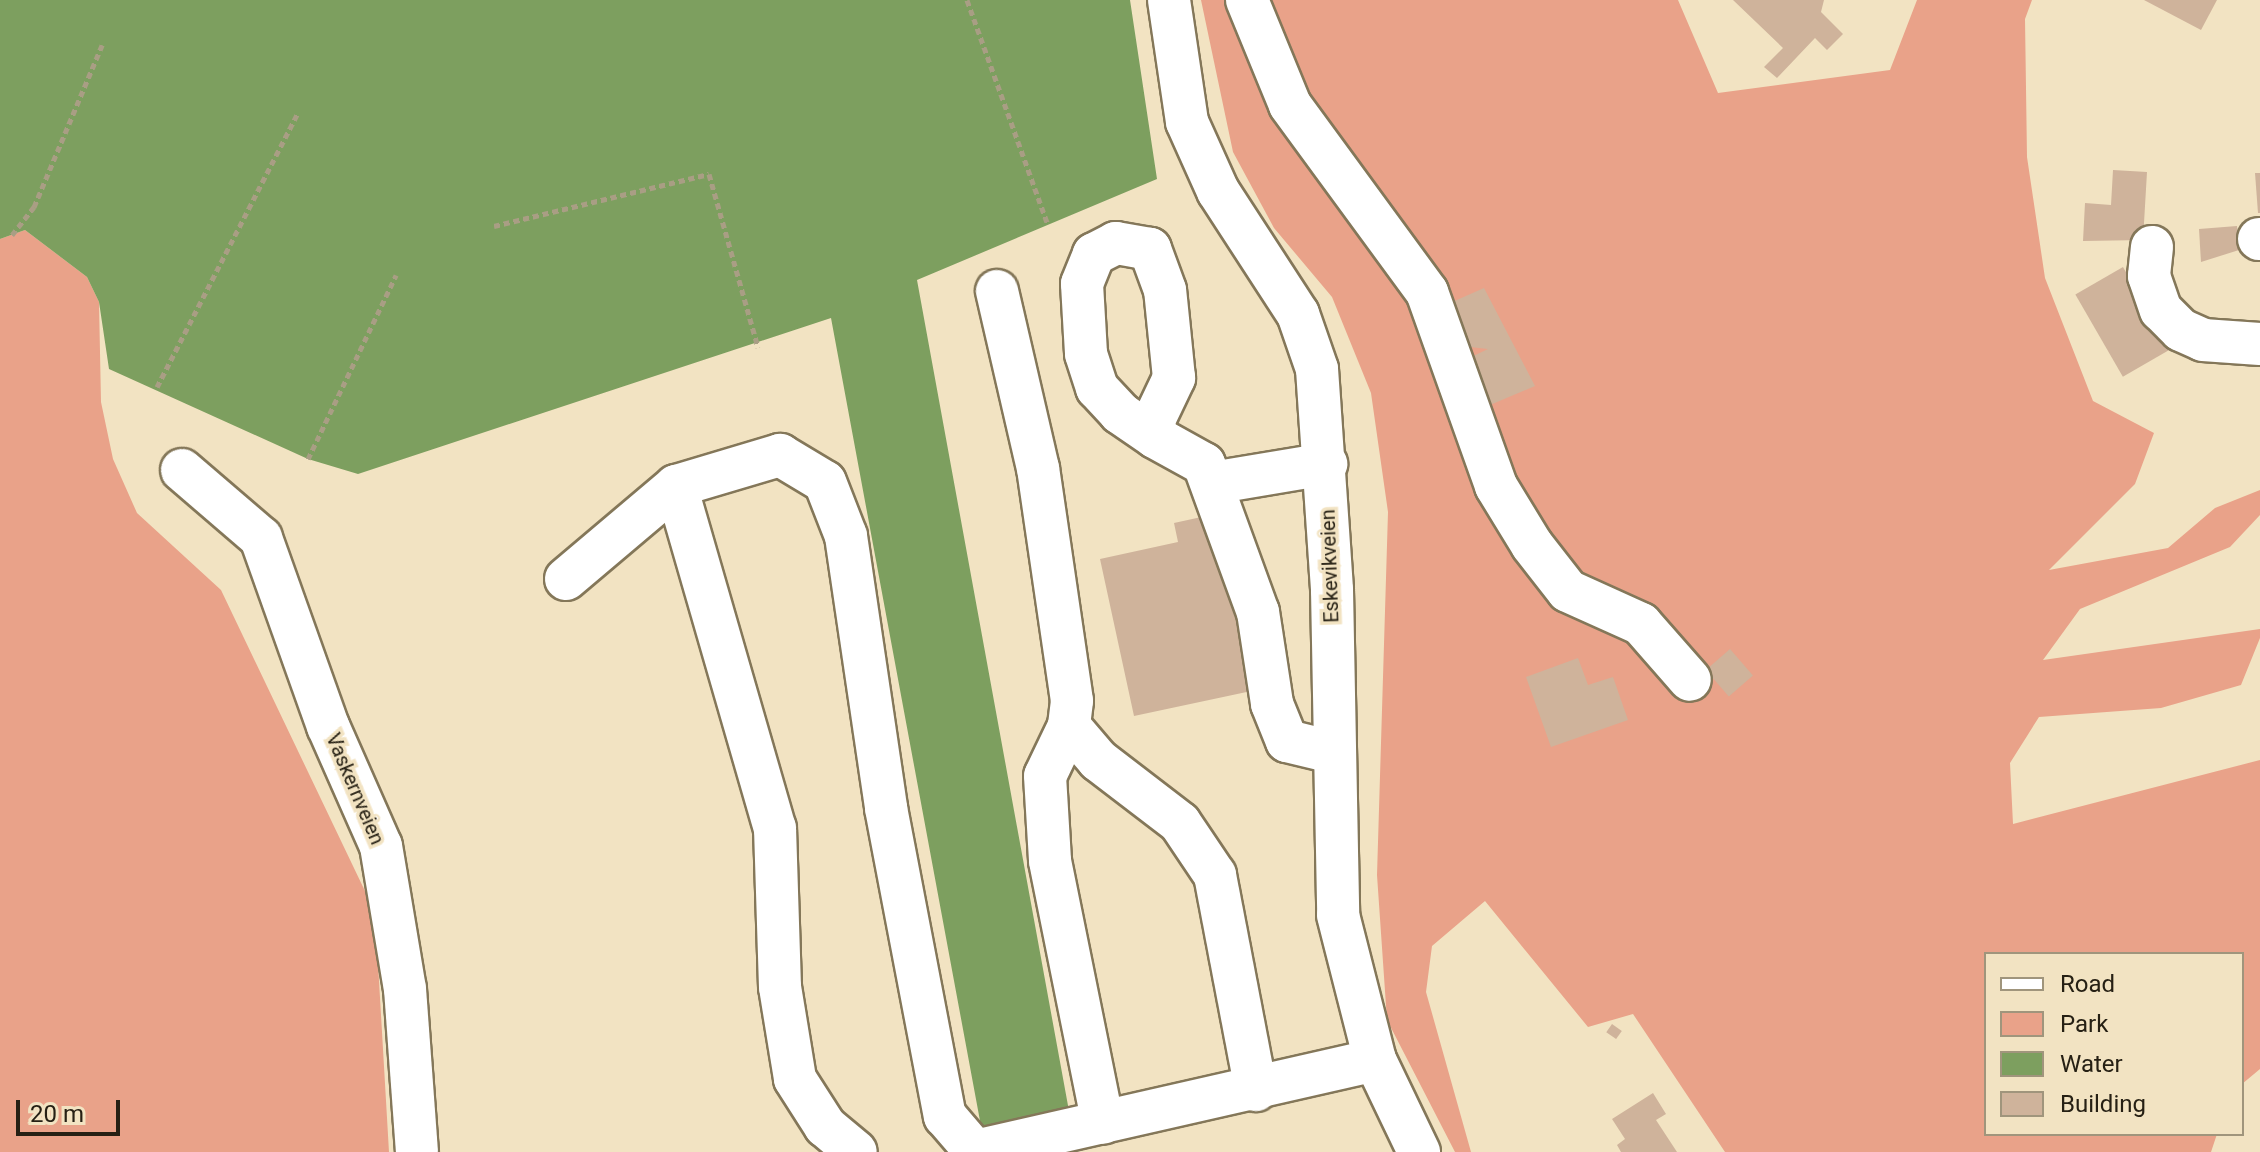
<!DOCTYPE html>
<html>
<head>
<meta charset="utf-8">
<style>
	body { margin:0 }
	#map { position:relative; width:2260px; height:1152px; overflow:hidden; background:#f2e3c2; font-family:Roboto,sans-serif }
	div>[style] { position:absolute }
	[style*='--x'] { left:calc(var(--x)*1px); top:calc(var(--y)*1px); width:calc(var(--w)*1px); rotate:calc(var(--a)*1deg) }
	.green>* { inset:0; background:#e9a289 }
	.water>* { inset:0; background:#7d9f5f }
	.building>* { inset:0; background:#cfb39b; transform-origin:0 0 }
	.path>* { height:5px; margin-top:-2.5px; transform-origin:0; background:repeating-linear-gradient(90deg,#a99e84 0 6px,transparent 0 10px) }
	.roads { filter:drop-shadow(2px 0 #847759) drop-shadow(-2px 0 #847759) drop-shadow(0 2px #847759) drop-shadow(0 -2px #847759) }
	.minor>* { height:42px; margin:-21px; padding:0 21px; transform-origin:21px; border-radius:21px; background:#fff }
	span { translate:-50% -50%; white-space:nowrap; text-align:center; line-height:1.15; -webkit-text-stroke:7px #f2e3c2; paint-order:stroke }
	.street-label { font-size:20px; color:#262014 }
	.legend { position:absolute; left:1984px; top:952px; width:260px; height:184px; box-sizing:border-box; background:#f2e3c2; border:2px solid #a0957c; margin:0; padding:10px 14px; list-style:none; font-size:24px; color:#262014 }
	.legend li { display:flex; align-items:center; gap:16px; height:40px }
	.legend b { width:40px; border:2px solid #a0957c }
	.scale { position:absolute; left:16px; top:1100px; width:104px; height:36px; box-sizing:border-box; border:4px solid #262014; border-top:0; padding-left:10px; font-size:24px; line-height:28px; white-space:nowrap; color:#262014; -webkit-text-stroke:6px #f2e3c2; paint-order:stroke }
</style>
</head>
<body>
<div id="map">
	<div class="green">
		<div style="clip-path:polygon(1201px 0,1678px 0,1718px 93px,1890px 70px,1917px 0,2032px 0,2025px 19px,2027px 157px,2045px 278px,2093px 401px,2154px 433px,2135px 484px,2049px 570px,2168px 548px,2215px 508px,2260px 490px,2260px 515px,2230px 547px,2080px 609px,2043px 660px,2260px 629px,2260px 638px,2241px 685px,2161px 708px,2039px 717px,2010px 763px,2013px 824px,2260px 760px,2260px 1069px,2242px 1084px,2242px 954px,1986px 954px,1986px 1134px,2217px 1134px,2211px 1152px,1725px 1152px,1633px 1014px,1588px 1027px,1485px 901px,1432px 946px,1426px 992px,1471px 1152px,1455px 1152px,1387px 1020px,1377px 875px,1388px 512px,1371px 393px,1332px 297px,1274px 228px,1233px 152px)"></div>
		<div style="clip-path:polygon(25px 230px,87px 277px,99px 302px,101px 402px,113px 459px,137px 513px,221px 590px,375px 912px,389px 1152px,0 1152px,0 239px)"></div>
	</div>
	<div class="water">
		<div style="clip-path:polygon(0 0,1130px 0,1157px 179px,917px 280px,1069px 1111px,983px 1137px,831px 318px,358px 474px,308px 459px,109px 369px,99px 302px,87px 277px,25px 230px,0 239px)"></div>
	</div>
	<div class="building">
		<div style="clip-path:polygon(1733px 0,1824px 0,1821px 12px,1843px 34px,1827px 50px,1815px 38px,1777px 78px,1764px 67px,1783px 48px)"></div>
		<div style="clip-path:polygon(2144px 0,2217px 0,2201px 30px)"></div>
		<div style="clip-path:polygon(2113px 170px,2147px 172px,2143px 240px,2083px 241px,2085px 203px,2111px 205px)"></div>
		<div style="clip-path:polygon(2255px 173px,2260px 173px,2260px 213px,2258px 213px)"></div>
		<div style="clip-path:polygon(2237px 226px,2239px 250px,2201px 262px,2199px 229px)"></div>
		<div style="left:2123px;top:267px;width:95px;height:55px;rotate:60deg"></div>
		<div style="clip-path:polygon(1484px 288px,1535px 386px,1490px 405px,1469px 358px,1488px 349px,1470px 347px,1450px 303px)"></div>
		<div style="clip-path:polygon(1206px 516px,1221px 532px,1256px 690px,1134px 716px,1100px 559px,1178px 542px,1174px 523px)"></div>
		<div style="left:1730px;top:649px;width:35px;height:32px;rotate:49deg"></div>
		<div style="clip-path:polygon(1578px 658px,1588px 685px,1613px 677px,1628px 720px,1551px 747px,1526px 677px)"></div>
		<div style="left:1612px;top:1024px;width:12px;height:10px;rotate:35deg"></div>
		<div style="clip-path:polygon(1653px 1093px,1666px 1114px,1656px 1120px,1677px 1152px,1621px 1152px,1617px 1145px,1625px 1139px,1612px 1119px)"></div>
	</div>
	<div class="path">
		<div style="--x:967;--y:0;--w:239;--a:70.2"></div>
		<div style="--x:494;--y:226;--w:221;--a:-13.6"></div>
		<div style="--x:709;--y:174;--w:180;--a:74.2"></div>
		<div style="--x:12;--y:235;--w:36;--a:-52"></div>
		<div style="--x:34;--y:207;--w:176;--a:-67.2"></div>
		<div style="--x:157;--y:387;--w:308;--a:-62.8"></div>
		<div style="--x:308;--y:459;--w:204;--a:-64.4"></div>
	</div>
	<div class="roads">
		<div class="minor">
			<div style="--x:1169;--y:0;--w:123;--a:81.6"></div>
			<div style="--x:1187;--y:122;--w:76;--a:65.8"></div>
			<div style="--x:1218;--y:191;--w:147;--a:57"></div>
			<div style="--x:1298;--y:314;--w:58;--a:70.9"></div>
			<div style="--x:1317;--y:369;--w:222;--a:86.1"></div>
			<div style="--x:1332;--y:590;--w:325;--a:88.9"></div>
			<div style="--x:1338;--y:915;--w:150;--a:75.7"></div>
			<div style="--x:1375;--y:1060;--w:102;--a:64.4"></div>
			<div style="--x:1247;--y:0;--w:113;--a:67.7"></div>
			<div style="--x:1290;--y:105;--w:232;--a:53.8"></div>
			<div style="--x:1427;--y:292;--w:206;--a:70.4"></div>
			<div style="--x:1496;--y:486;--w:69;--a:58.6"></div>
			<div style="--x:1532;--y:545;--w:58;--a:52"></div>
			<div style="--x:1568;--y:591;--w:80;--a:24.3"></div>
			<div style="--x:1641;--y:624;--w:74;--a:48.8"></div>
			<div style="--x:2259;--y:239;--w:1;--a:0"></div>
			<div style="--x:2152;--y:247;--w:29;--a:96"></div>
			<div style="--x:2149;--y:276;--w:36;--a:71"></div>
			<div style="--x:2161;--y:310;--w:28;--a:45"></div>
			<div style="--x:2181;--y:330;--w:24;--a:24"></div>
			<div style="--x:2203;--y:340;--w:57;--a:4"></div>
			<div style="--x:997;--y:291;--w:182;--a:77"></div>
			<div style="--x:1038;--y:468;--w:235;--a:81.7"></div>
			<div style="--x:1072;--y:701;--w:25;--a:97"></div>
			<div style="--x:1069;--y:726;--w:55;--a:115.6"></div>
			<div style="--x:1045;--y:776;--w:85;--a:86.6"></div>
			<div style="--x:1050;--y:861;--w:267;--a:78.6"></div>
			<div style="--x:1155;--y:437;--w:17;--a:-93"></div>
			<div style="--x:1154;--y:420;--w:47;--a:-64.5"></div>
			<div style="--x:1174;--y:378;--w:88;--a:-95.8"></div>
			<div style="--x:1165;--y:290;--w:44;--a:-110.1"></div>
			<div style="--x:1150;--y:249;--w:35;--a:-170"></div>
			<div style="--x:1116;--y:243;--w:25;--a:153"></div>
			<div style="--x:1094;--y:254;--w:32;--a:112"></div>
			<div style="--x:1082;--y:284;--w:70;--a:86.7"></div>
			<div style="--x:1086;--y:354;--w:36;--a:72"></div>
			<div style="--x:1097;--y:388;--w:34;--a:47"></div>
			<div style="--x:1120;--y:413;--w:42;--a:34.4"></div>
			<div style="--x:1155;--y:437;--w:56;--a:28.9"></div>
			<div style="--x:1204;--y:464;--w:158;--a:70"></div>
			<div style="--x:1258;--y:612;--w:93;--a:81.3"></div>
			<div style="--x:1272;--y:704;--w:40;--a:68"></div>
			<div style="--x:1287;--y:741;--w:46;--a:13.7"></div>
			<div style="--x:182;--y:470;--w:104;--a:40.7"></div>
			<div style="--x:261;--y:538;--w:200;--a:70.4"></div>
			<div style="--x:328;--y:726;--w:131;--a:66.2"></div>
			<div style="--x:381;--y:846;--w:145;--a:80.5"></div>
			<div style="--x:405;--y:989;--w:163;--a:85.8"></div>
			<div style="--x:1212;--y:483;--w:116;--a:-9.5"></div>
			<div style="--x:676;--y:486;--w:356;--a:73.9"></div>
			<div style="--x:775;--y:828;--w:159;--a:88.2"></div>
			<div style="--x:780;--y:987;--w:93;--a:80.7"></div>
			<div style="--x:795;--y:1079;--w:56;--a:57.4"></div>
			<div style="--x:825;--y:1126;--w:40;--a:40"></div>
			<div style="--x:566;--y:579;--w:144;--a:-40.2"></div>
			<div style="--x:676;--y:486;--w:109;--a:-16.6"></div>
			<div style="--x:780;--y:455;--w:52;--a:31"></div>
			<div style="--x:825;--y:482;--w:58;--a:68.7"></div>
			<div style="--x:846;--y:536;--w:275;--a:81.6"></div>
			<div style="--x:886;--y:808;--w:314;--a:79.2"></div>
			<div style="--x:945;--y:1116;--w:46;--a:49.4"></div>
			<div style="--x:975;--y:1151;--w:410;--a:-12.8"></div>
			<div style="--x:1069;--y:726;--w:45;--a:49.5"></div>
			<div style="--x:1098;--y:760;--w:103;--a:37.5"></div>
			<div style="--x:1180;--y:823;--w:63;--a:56.1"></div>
			<div style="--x:1215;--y:875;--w:219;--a:79.2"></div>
		</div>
	</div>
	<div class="street-label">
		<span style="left:1330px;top:566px;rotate:-92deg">Eskevikveien</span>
		<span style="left:355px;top:789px;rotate:67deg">Vaskernveien</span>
	</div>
	<ul class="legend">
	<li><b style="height:10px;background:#fff"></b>Road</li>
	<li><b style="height:22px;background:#e9a289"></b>Park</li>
	<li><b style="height:22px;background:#7d9f5f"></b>Water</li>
	<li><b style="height:22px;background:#cfb39b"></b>Building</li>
	</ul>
	<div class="scale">20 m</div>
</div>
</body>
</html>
